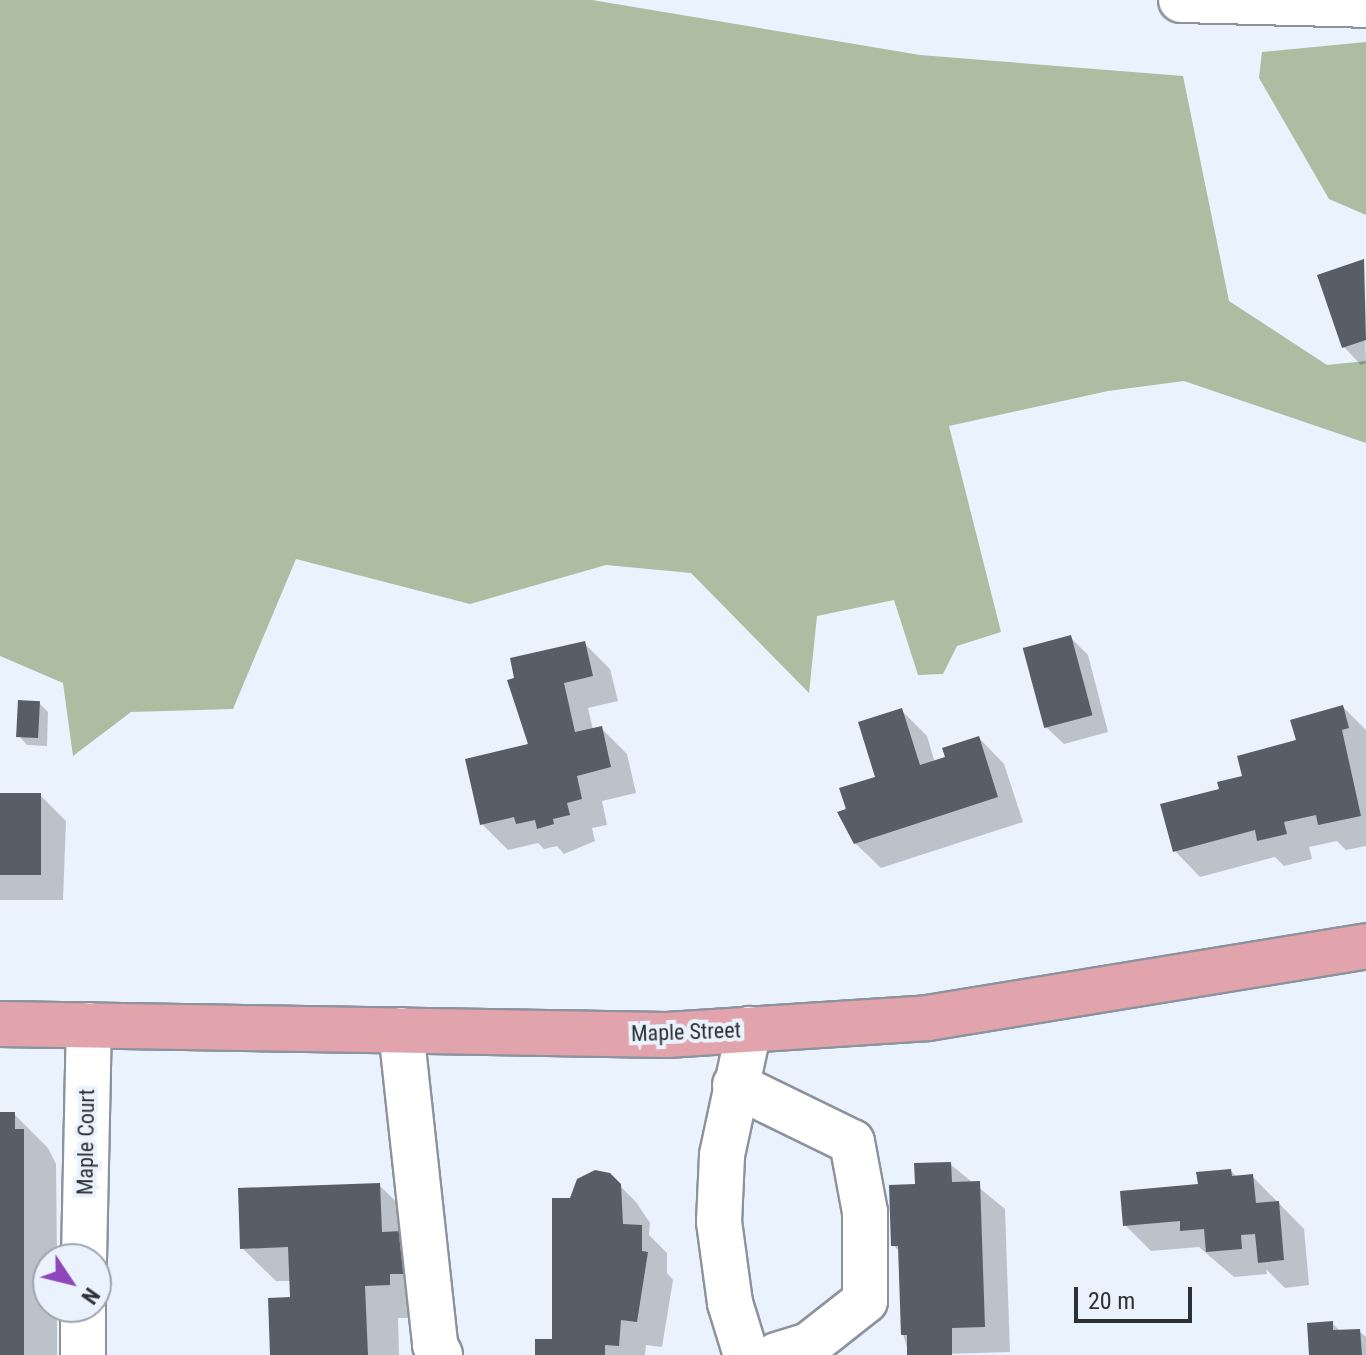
<!DOCTYPE html>
<html>
<head>
<meta charset="utf-8">
<style>
	body { margin:0 }
	#map { position:relative; width:1366px; height:1355px; overflow:hidden; background:#eaf3fd; font-family:"Roboto Condensed",sans-serif }
	div>[style] { position:absolute }
	[style*='--x'] { left:calc(var(--x)*1px); top:calc(var(--y)*1px); width:calc(var(--w)*1px); rotate:calc(var(--a)*1deg) }
	.forest>* { inset:0; background:#acbda1 }
	.shadow>* { inset:0; background:#0003 }
	.building>* { inset:0; background:#575e67; transform-origin:0 0 }
	.roads { filter:drop-shadow(2px 0 #8c939d) drop-shadow(-2px 0 #8c939d) drop-shadow(0 2px #8c939d) drop-shadow(0 -2px #8c939d) }
	.minor>* { height:44px; margin:-22px; padding:0 22px; transform-origin:22px; border-radius:22px; background:#fff }
	.major>* { height:44px; margin:-22px; padding:0 22px; transform-origin:22px; border-radius:22px; background:#e1a4ad }
	span { translate:-50% -50%; white-space:nowrap; text-align:center; line-height:1.15; -webkit-text-stroke:8px #eaf3fd; paint-order:stroke }
	.street-label { font-size:22px; color:#2d3034 }
	.north { position:absolute; left:32px; top:1243px; width:80px; height:80px; box-sizing:border-box; background:#eaf3fd; border:2px solid #9ea5ad; border-radius:50%; rotate:125deg; font-size:22px; font-weight:700; line-height:32px; text-align:center; color:#2d3034 }
	.north::after { content:''; display:block; margin:auto; width:28px; height:36px; background:#8d47ba; clip-path:polygon(50% 0,100% 100%,50% 72%,0 100%) }
	.scale { position:absolute; left:1074px; top:1287px; width:118px; height:36px; box-sizing:border-box; border:4px solid #2d3034; border-top:0; padding-left:10px; font-size:24px; line-height:28px; white-space:nowrap; color:#2d3034; -webkit-text-stroke:6px #eaf3fd; paint-order:stroke }
</style>
</head>
<body>
<div id="map">
	<div class="forest">
		<div style="clip-path:polygon(0 0,592px 0,920px 55px,1183px 76px,1229px 301px,1327px 365px,1366px 361px,1366px 443px,1184px 381px,1108px 391px,949px 426px,1001px 632px,957px 646px,943px 674px,918px 675px,894px 600px,817px 616px,809px 693px,691px 573px,606px 565px,470px 604px,296px 559px,233px 709px,131px 712px,73px 756px,63px 683px,0 656px)"></div>
		<div style="clip-path:polygon(1366px 42px,1366px 215px,1329px 199px,1259px 78px,1262px 52px)"></div>
	</div>
	<div class="shadow">
		<div style="clip-path:polygon(1363px 262px,1366px 363px,1361px 365px,1344px 347px)"></div>
		<div style="clip-path:polygon(1070px 637px,1088px 655px,1108px 732px,1064px 744px,1046px 727px)"></div>
		<div style="clip-path:polygon(584px 643px,610px 669px,618px 701px,588px 708px,593px 730px,601px 728px,627px 754px,636px 793px,602px 801px,607px 825px,592px 828px,595px 841px,564px 854px,557px 846px,544px 849px,538px 843px,508px 850px,482px 824px)"></div>
		<div style="clip-path:polygon(39px 703px,48px 712px,47px 746px,27px 745px,19px 736px)"></div>
		<div style="clip-path:polygon(1343px 707px,1366px 730px,1366px 846px,1346px 850px,1337px 841px,1309px 847px,1312px 859px,1284px 866px,1275px 857px,1200px 877px,1175px 851px,1222px 790px)"></div>
		<div style="clip-path:polygon(901px 710px,927px 736px,935px 763px,979px 738px,1004px 764px,1023px 822px,881px 868px,855px 843px,840px 813px,877px 778px)"></div>
		<div style="clip-path:polygon(0 795px,40px 795px,66px 821px,63px 900px,0 900px)"></div>
		<div style="clip-path:polygon(0 1114px,14px 1114px,48px 1148px,56px 1164px,57px 1259px,48px 1259px,48px 1307px,57px 1307px,57px 1355px,0 1355px)"></div>
		<div style="clip-path:polygon(950px 1164px,1005px 1209px,1010px 1352px,909px 1355px,903px 1334px,901px 1253px,893px 1245px,917px 1186px)"></div>
		<div style="clip-path:polygon(1231px 1171px,1238px 1178px,1252px 1176px,1304px 1229px,1309px 1285px,1285px 1288px,1266px 1269px,1267px 1274px,1234px 1277px,1199px 1247px,1151px 1251px,1125px 1225px)"></div>
		<div style="clip-path:polygon(609px 1175px,636px 1202px,650px 1223px,649px 1235px,667px 1253px,667px 1273px,673px 1280px,662px 1347px,646px 1345px,645px 1355px,537px 1355px,554px 1340px,571px 1200px)"></div>
		<div style="clip-path:polygon(379px 1185px,413px 1218px,423px 1318px,398px 1318px,399px 1355px,272px 1355px,292px 1299px,291px 1281px,276px 1281px,242px 1248px)"></div>
		<div style="clip-path:polygon(1332px 1323px,1341px 1332px,1359px 1331px,1366px 1337px,1366px 1355px,1311px 1355px)"></div>
	</div>
	<div class="building">
		<div style="clip-path:polygon(1364px 259px,1366px 340px,1342px 348px,1317px 275px)"></div>
		<div style="left:1071px;top:635px;width:83px;height:50px;rotate:75deg"></div>
		<div style="clip-path:polygon(585px 641px,593px 676px,564px 683px,575px 732px,602px 726px,611px 767px,577px 776px,582px 799px,567px 803px,570px 815px,553px 819px,554px 824px,537px 829px,535px 820px,516px 824px,514px 817px,480px 825px,465px 759px,528px 744px,507px 680px,514px 678px,510px 658px)"></div>
		<div style="left:18px;top:700px;width:22px;height:37px;rotate:3deg"></div>
		<div style="clip-path:polygon(1343px 705px,1349px 728px,1342px 730px,1361px 816px,1318px 825px,1316px 815px,1284px 822px,1287px 834px,1257px 841px,1255px 830px,1173px 852px,1160px 804px,1219px 789px,1217px 782px,1242px 776px,1237px 756px,1296px 740px,1290px 720px)"></div>
		<div style="clip-path:polygon(902px 708px,920px 765px,945px 757px,942px 748px,979px 736px,998px 797px,854px 844px,837px 812px,846px 809px,839px 788px,875px 777px,858px 722px)"></div>
		<div style="left:0;top:793px;width:41px;height:82px"></div>
		<div style="clip-path:polygon(0 1112px,15px 1112px,15px 1129px,24px 1129px,24px 1355px,0 1355px)"></div>
		<div style="clip-path:polygon(951px 1162px,952px 1182px,980px 1181px,985px 1327px,952px 1328px,952px 1355px,907px 1355px,907px 1335px,901px 1335px,898px 1246px,891px 1246px,889px 1185px,915px 1184px,914px 1163px)"></div>
		<div style="clip-path:polygon(1231px 1169px,1232px 1176px,1253px 1174px,1256px 1203px,1279px 1201px,1284px 1260px,1258px 1263px,1255px 1234px,1241px 1235px,1242px 1249px,1206px 1252px,1204px 1229px,1180px 1231px,1180px 1221px,1123px 1226px,1120px 1191px,1198px 1184px,1196px 1172px)"></div>
		<div style="clip-path:polygon(595px 1170px,610px 1173px,621px 1184px,623px 1224px,642px 1225px,642px 1251px,648px 1252px,637px 1322px,621px 1320px,619px 1346px,605px 1345px,605px 1355px,535px 1355px,535px 1339px,552px 1339px,552px 1198px,570px 1198px,577px 1179px)"></div>
		<div style="clip-path:polygon(380px 1183px,382px 1232px,402px 1231px,404px 1274px,390px 1274px,390px 1285px,365px 1286px,368px 1355px,270px 1355px,268px 1298px,290px 1297px,288px 1247px,240px 1249px,238px 1188px)"></div>
		<div style="clip-path:polygon(1333px 1321px,1333px 1330px,1360px 1329px,1362px 1355px,1309px 1355px,1307px 1323px)"></div>
	</div>
	<div class="roads">
		<div class="minor">
			<div style="--x:1181;--y:0;--w:185;--a:1.5"></div>
			<div style="--x:401;--y:1030;--w:317;--a:83.8"></div>
			<div style="--x:435;--y:1345;--w:11;--a:63"></div>
			<div style="--x:735;--y:1085;--w:130;--a:26"></div>
			<div style="--x:852;--y:1142;--w:71;--a:79.5"></div>
			<div style="--x:865;--y:1212;--w:89;--a:90"></div>
			<div style="--x:865;--y:1301;--w:71;--a:141.8"></div>
			<div style="--x:809;--y:1345;--w:34;--a:163"></div>
			<div style="--x:84;--y:1259;--w:234;--a:-88.8"></div>
			<div style="--x:83;--y:1355;--w:48;--a:-90"></div>
			<div style="--x:746;--y:1355;--w:54;--a:-107.1"></div>
			<div style="--x:730;--y:1303;--w:82;--a:-97.7"></div>
			<div style="--x:719;--y:1222;--w:67;--a:-87.4"></div>
			<div style="--x:722;--y:1155;--w:129;--a:-77.9"></div>
		</div>
		<div class="major">
			<div style="--x:0;--y:1024;--w:667;--a:0.94"></div>
			<div style="--x:667;--y:1035;--w:262;--a:-3.7"></div>
			<div style="--x:928;--y:1018;--w:444;--a:-9.3"></div>
		</div>
	</div>
	<div class="street-label">
		<span style="left:686px;top:1032px;rotate:-2deg">Maple Street</span>
		<span style="left:86px;top:1142px;rotate:-89deg">Maple Court</span>
	</div>
	<div class="north">N</div>
	<div class="scale">20 m</div>
</div>
</body>
</html>
